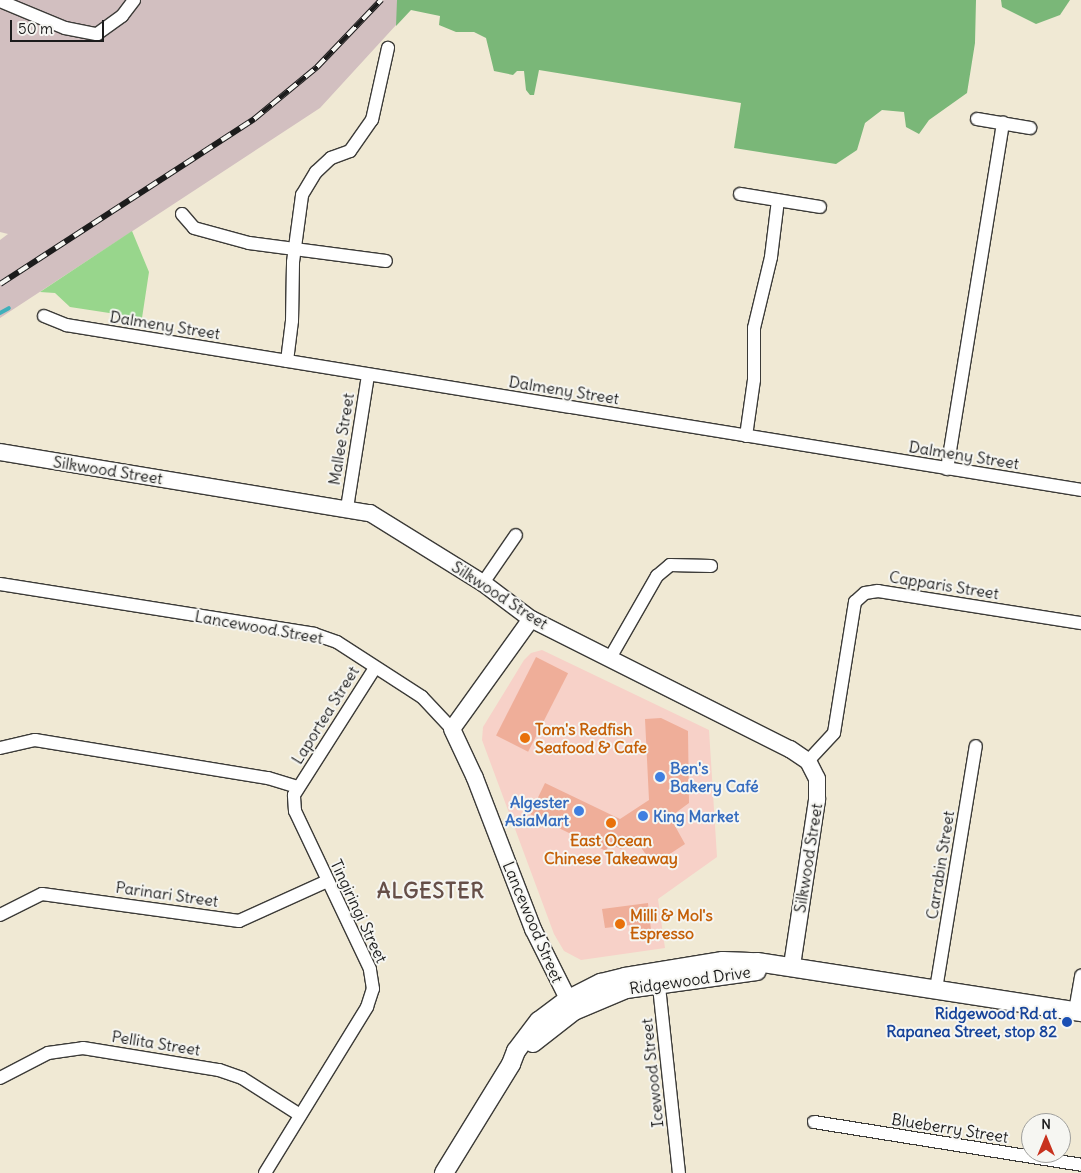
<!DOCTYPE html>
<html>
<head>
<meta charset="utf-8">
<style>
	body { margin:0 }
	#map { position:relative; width:1081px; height:1173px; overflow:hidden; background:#f0e9d4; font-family:Delius,sans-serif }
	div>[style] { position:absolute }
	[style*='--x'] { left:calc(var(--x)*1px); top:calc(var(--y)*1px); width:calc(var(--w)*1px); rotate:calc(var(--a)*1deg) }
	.built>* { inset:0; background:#f7d1c8 }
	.industrial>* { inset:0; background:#d2bfc0 }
	.green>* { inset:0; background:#98d68c }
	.forest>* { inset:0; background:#7ab778 }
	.stream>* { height:4px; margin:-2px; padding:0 2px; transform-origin:2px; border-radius:2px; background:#40b0bb }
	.building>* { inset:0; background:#efae99; transform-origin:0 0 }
	.roads { filter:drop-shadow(1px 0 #3c3b38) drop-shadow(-1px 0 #3c3b38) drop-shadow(0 1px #3c3b38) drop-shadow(0 -1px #3c3b38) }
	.minor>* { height:12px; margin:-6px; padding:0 6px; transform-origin:6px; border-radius:6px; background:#fff }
	.tertiary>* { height:16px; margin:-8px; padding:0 8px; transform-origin:8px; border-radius:8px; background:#fff }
	.secondary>* { height:18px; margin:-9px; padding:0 9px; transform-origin:9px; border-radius:9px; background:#fff }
	.rail>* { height:5.5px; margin-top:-2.75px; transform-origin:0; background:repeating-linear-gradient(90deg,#f6f6f2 0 11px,#1c1c1c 0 22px); box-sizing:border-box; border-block:1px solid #1c1c1c }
	.dots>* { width:14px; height:14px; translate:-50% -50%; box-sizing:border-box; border:2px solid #f6f6f2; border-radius:50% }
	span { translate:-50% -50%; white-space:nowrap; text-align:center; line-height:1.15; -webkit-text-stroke:4px #f6f6f2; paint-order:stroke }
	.street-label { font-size:16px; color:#1c1c1c }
	.food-label { font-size:16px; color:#c56008; font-weight:700 }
	.left { translate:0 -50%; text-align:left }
	.shop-label { font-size:16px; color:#366cbe; font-weight:700 }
	.right { translate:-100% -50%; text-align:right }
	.transit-label { font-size:16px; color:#164399; font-weight:700 }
	.district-label { font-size:21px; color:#664f48; font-weight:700; letter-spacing:1px }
	.north { position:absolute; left:1021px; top:1113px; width:50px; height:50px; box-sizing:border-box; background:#f6f6f2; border:1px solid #9f9f9c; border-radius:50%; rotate:0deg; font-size:14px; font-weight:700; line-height:20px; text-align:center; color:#1c1c1c }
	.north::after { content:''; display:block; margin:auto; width:18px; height:22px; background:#c8321e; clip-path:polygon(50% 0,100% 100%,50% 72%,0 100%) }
	.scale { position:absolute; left:10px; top:20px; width:94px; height:22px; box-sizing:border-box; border:2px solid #1c1c1c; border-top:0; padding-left:6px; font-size:15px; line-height:18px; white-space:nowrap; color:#1c1c1c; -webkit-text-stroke:4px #f6f6f2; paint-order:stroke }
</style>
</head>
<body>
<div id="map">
	<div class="built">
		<div style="clip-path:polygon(542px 650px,709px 730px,717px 857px,658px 899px,665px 948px,581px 960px,564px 951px,554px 934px,482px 740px,483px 727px,524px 660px,531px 653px)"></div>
	</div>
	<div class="industrial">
		<div style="clip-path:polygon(0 0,419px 0,320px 108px,0 318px,0 240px,8px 234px,0 232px)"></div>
	</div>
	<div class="green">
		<div style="clip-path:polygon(132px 231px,149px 272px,142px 318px,70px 307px,55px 293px,40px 292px)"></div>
	</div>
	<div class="forest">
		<div style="clip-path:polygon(397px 0,976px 0,975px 43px,967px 93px,929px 120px,919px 134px,906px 127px,904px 112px,882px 110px,865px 123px,857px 150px,836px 164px,734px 148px,741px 103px,539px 70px,534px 95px,530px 95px,526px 90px,524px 71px,517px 71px,513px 75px,494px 71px,486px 38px,474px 32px,456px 32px,439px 25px,440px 16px,411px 10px,396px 26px)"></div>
		<div style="clip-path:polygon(1001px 0,1070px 0,1060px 15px,1036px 24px,1002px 7px)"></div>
	</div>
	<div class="stream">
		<div style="--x:0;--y:313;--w:10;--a:-29"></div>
	</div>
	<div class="building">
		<div style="left:536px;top:657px;width:36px;height:88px;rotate:27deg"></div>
		<div style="clip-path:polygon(661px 718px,688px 731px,689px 803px,670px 817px,685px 844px,653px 865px,636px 840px,621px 849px,610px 844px,606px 851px,530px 814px,545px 783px,620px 819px,649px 800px,645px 719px)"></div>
		<div style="clip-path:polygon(648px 903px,652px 939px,633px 941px,631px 925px,605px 928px,602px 909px)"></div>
	</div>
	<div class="roads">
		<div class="minor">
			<div style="--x:0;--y:1;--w:70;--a:22.6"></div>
			<div style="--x:65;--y:28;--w:33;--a:11"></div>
			<div style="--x:97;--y:34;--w:31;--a:-36"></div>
			<div style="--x:122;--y:16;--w:20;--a:-53"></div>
			<div style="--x:977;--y:119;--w:54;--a:9.6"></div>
			<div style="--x:740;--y:194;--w:81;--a:9.2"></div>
			<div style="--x:182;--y:214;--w:18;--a:49"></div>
			<div style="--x:194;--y:228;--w:57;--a:15.3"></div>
			<div style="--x:249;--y:243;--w:138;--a:7.5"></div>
			<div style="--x:44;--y:316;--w:24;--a:22"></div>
			<div style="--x:66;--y:325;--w:1028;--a:9.23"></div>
			<div style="--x:287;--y:361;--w:40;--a:-82.9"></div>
			<div style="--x:292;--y:321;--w:59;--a:-89"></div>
			<div style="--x:293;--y:262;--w:68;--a:-82.3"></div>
			<div style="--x:302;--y:195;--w:27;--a:-59"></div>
			<div style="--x:316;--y:172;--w:21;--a:-43"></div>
			<div style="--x:331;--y:158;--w:20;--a:-20"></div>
			<div style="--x:350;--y:151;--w:38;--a:-55"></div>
			<div style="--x:372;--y:120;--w:74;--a:-77.5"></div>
			<div style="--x:746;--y:436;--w:57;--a:-81.9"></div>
			<div style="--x:754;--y:380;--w:52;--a:-90"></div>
			<div style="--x:754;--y:328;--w:73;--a:-76.5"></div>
			<div style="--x:771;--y:257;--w:57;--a:-83"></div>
			<div style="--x:947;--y:469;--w:351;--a:-80.8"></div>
			<div style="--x:347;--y:508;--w:135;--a:-81"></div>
			<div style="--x:483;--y:583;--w:58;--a:-55.5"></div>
			<div style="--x:0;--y:584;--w:318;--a:9"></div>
			<div style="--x:314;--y:634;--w:24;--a:19"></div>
			<div style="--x:337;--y:642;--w:101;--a:32.9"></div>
			<div style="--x:422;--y:697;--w:44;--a:46.8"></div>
			<div style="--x:610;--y:658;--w:95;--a:-60.2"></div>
			<div style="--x:657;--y:576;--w:17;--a:-40"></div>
			<div style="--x:670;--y:565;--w:41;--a:1.4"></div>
			<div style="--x:0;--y:748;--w:36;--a:-13"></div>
			<div style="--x:35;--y:740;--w:236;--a:9.3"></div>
			<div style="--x:268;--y:778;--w:30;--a:17"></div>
			<div style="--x:808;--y:761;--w:38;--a:-47"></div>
			<div style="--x:834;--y:733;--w:133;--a:-80.9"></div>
			<div style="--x:855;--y:602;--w:13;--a:-42"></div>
			<div style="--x:865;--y:593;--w:13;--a:-9"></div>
			<div style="--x:878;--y:591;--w:206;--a:9"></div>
			<div style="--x:0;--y:915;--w:47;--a:-26.6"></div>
			<div style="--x:42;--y:894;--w:199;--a:7.8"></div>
			<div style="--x:239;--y:921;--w:97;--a:-24.4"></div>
			<div style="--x:658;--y:977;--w:197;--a:83.9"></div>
			<div style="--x:936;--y:989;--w:246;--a:-80.7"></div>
			<div style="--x:1075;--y:1011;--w:36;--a:-80"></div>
			<div style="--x:0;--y:1078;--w:54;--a:-27.5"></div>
			<div style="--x:48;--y:1053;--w:35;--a:-8"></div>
			<div style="--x:83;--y:1048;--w:138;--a:9.2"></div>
			<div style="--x:219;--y:1070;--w:24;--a:19"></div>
			<div style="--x:242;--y:1078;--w:69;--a:32.5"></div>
			<div style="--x:814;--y:1122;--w:270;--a:9.1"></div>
			<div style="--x:265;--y:1173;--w:195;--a:-58.4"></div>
			<div style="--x:367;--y:1007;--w:19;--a:-72"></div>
			<div style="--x:373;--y:989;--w:20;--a:-99"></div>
			<div style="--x:370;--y:969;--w:175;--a:-115.4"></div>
			<div style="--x:295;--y:811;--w:16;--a:-94"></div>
			<div style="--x:294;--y:795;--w:151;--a:-57.5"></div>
		</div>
		<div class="tertiary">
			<div style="--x:0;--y:452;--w:375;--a:9.4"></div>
			<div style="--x:370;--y:513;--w:133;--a:31.8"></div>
			<div style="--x:483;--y:583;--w:60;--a:36.9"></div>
			<div style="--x:531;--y:619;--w:290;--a:26.7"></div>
			<div style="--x:790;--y:749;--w:22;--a:34"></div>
			<div style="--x:808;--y:761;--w:20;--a:63"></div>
			<div style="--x:817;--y:779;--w:21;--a:90"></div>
			<div style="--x:817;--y:800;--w:168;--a:98.6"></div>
			<div style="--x:531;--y:619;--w:135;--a:125.7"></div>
			<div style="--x:452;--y:729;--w:54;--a:64.9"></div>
			<div style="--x:475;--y:778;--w:162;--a:69"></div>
			<div style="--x:533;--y:929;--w:92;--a:63.4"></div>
		</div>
		<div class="secondary">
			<div style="--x:533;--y:1043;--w:52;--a:-38"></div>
			<div style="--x:574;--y:1011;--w:56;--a:-22.9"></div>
			<div style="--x:626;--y:989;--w:132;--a:-7.8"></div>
			<div style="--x:444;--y:1173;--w:128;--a:-58.4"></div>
			<div style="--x:511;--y:1064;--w:14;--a:-69"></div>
			<div style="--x:516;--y:1051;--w:38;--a:-53"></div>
			<div style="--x:539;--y:1021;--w:35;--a:-37"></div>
			<div style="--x:567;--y:1000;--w:38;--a:-27"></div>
			<div style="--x:601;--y:983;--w:25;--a:-14"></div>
			<div style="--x:625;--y:977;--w:99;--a:-9.3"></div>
			<div style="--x:723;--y:961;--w:34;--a:2"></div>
			<div style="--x:757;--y:962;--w:328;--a:8.8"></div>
		</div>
	</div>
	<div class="rail">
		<div style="--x:0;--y:284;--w:303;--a:-33"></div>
		<div style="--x:254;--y:119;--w:82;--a:-39.5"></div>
		<div style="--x:317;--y:67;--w:93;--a:-46.3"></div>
	</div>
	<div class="dots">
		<div style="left:525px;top:738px;background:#e8710a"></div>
		<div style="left:660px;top:777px;background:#3f7fe0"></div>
		<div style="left:579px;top:811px;background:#3f7fe0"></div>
		<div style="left:643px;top:816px;background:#3f7fe0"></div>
		<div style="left:611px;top:823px;background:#e8710a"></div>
		<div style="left:620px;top:924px;background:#e8710a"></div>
		<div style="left:1067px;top:1022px;background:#1a4fb4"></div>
	</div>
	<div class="street-label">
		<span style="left:165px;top:325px;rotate:9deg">Dalmeny Street</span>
		<span style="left:564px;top:390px;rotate:9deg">Dalmeny Street</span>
		<span style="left:341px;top:439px;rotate:-81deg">Mallee Street</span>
		<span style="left:964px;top:455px;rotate:9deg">Dalmeny Street</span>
		<span style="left:108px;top:470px;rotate:9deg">Silkwood Street</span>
		<span style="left:944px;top:585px;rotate:9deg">Capparis Street</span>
		<span style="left:500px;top:595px;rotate:33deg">Silkwood Street</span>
		<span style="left:259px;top:627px;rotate:10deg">Lancewood Street</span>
		<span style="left:325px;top:715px;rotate:-58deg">Laportea Street</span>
		<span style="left:808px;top:858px;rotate:-81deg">Silkwood Street</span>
		<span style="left:940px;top:865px;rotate:-81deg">Carrabin Street</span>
		<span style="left:167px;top:894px;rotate:8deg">Parinari Street</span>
		<span style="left:359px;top:911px;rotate:65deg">Tingiringi Street</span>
		<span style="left:533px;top:922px;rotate:67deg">Lancewood Street</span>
		<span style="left:690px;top:980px;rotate:-8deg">Ridgewood Drive</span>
		<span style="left:156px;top:1043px;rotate:9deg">Pellita Street</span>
		<span style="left:652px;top:1073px;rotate:-96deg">Icewood Street</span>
		<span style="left:950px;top:1128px;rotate:9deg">Blueberry Street</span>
	</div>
	<div class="food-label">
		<span class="left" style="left:535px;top:738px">Tom's Redfish<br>Seafood &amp; Cafe</span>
		<span style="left:611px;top:849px">East Ocean<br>Chinese Takeaway</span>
		<span class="left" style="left:630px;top:924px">Milli &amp; Mol's<br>Espresso</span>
	</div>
	<div class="shop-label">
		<span class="left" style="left:670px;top:777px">Ben's<br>Bakery Café</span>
		<span class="right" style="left:569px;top:811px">Algester<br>AsiaMart</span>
		<span class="left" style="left:653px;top:816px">King Market</span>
	</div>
	<div class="transit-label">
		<span class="right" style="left:1057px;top:1022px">Ridgewood Rd at<br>Rapanea Street, stop 82</span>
	</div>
	<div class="district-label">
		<span style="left:431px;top:891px">ALGESTER</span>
	</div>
	<div class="north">N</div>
	<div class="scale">50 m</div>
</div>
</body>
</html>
